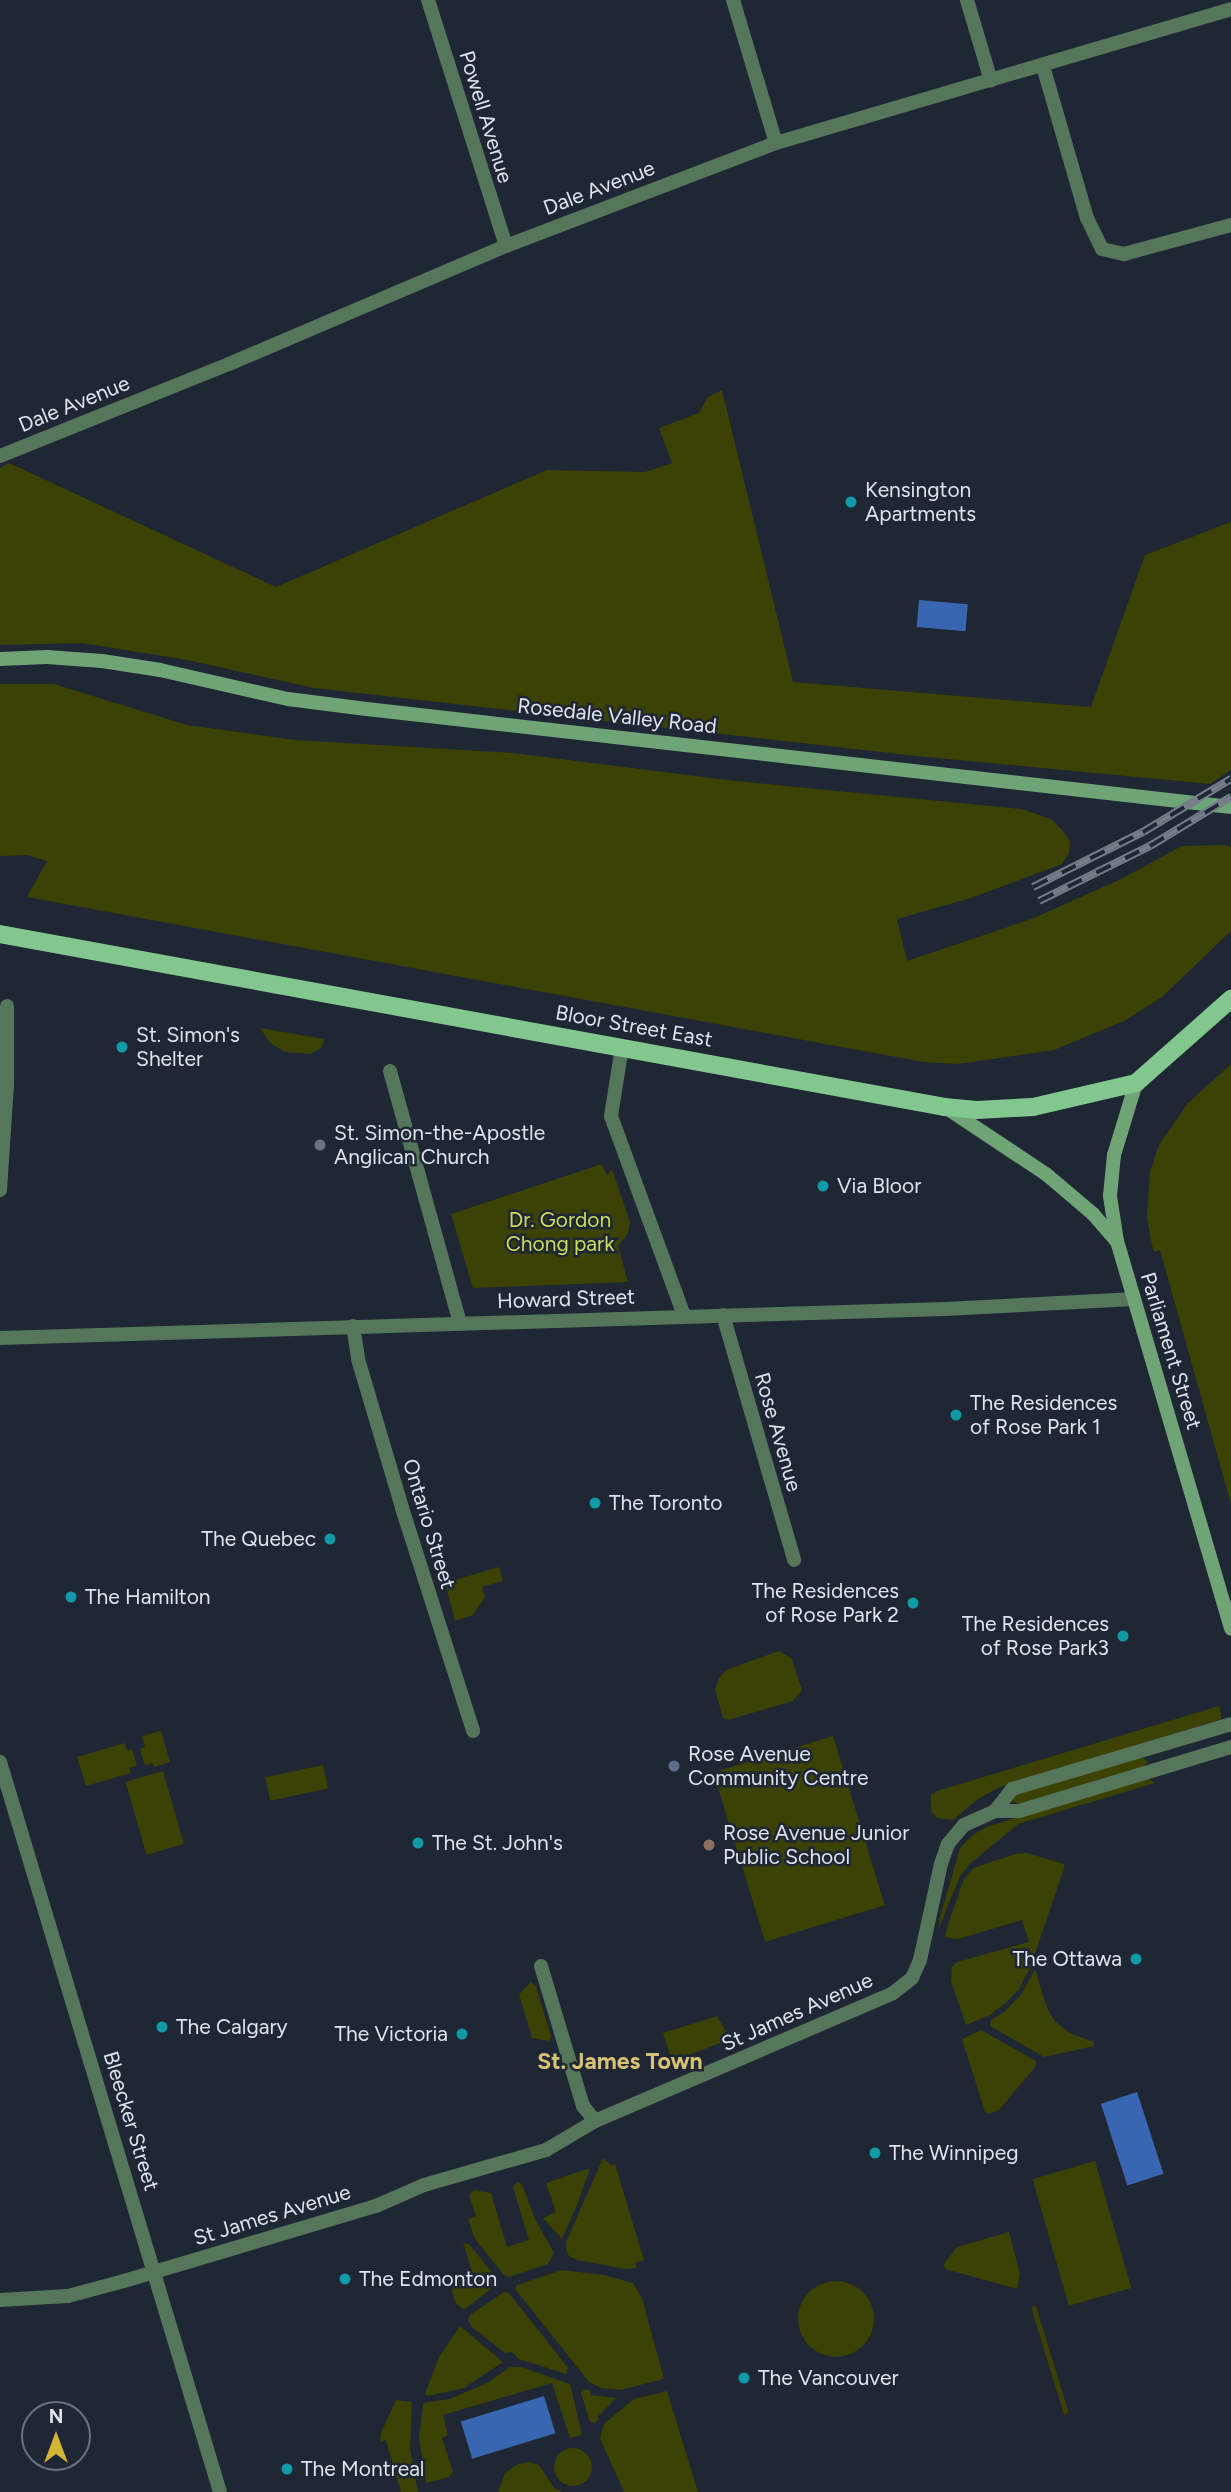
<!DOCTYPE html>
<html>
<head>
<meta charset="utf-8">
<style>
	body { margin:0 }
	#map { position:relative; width:1231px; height:2492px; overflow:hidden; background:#1f2634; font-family:Figtree,sans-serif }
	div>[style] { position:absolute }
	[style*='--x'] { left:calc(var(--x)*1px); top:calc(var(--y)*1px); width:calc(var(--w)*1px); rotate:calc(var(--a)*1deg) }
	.green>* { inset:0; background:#3c4203; transform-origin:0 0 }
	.round { border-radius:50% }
	.water>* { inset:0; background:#3966b0; transform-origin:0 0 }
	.street>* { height:14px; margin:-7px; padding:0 7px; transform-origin:7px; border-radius:7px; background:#56765b }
	.secondary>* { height:14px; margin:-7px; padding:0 7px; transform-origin:7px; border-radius:7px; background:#6fa477 }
	.primary>* { height:18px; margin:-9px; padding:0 9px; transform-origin:9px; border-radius:9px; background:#82c78e }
	.rail>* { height:8px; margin-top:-4px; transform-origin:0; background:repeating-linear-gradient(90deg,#1f2634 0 16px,#777d89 0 32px); box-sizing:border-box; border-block:2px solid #777d89 }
	.dots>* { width:19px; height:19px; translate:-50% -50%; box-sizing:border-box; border:4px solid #1f2634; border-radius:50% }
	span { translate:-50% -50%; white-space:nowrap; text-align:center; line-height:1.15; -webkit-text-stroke:5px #1f2634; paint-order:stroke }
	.street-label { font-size:21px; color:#dee3ed }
	.poi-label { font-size:21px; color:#dee3ed }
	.left { translate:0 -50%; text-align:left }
	.right { translate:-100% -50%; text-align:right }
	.park-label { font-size:21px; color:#cedd58 }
	.neighbourhood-label { font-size:23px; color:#d7c376; font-weight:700 }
	.north { position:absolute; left:21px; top:2401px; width:70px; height:70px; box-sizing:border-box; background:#1f2634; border:2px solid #6b727e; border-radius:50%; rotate:0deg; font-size:19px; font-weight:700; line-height:28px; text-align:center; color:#dee3ed }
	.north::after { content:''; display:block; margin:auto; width:24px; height:32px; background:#d4b635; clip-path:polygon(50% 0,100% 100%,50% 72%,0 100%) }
</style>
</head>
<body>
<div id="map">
	<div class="green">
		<div style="clip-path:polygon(722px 390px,793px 682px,1091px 707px,1145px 555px,1231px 522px,1231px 770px,1210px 784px,916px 756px,314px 688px,187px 660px,82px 643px,0 645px,0 468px,9px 463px,276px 587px,547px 470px,645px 472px,672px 463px,659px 428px,699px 413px,708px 397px)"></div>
		<div style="clip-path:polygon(0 684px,54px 684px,187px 725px,295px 740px,513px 753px,727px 780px,1021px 809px,1051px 819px,1063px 831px,1070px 841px,1069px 853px,1062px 864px,971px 898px,897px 919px,907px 961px,1034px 918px,1121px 879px,1182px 846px,1224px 845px,1231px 847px,1231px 931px,1162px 997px,1124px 1021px,1054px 1050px,959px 1064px,924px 1062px,809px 1041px,27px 897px,47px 861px,27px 855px,0 856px)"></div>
		<div style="clip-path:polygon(260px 1028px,324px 1039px,322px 1047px,311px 1054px,285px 1052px,270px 1043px)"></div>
		<div style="clip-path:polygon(1231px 1064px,1231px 1504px,1160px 1250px,1154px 1252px,1152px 1245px,1147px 1217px,1150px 1172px,1159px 1145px,1188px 1103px)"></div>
		<div style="clip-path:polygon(602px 1164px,607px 1176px,612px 1169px,630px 1222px,628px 1233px,618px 1246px,628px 1282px,473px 1288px,451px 1214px)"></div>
		<div style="clip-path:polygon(499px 1567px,503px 1581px,482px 1587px,485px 1597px,473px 1615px,455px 1621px,445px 1583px)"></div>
		<div style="clip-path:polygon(779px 1651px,792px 1659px,802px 1690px,793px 1701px,728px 1720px,723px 1718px,715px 1689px,719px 1678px,726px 1670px)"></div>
		<div style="clip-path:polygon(1219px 1706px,1222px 1719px,1000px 1787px,978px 1799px,953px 1820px,937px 1818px,931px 1811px,931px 1795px,937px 1791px)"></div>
		<div style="clip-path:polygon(161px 1731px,170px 1762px,154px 1767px,152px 1763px,145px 1765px,140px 1749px,145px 1747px,142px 1736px)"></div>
		<div style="left:833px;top:1736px;width:177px;height:125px;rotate:73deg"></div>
		<div style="clip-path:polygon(125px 1743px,127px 1751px,132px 1749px,137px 1766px,129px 1768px,131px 1773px,86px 1786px,77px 1757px)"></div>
		<div style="clip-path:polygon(1142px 1757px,1148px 1762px,1144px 1766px,1019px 1804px,1012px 1801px,1016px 1794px)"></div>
		<div style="left:323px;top:1765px;width:24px;height:59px;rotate:78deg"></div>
		<div style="left:163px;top:1771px;width:76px;height:39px;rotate:74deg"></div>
		<div style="clip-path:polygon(1148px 1778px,1155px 1783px,1018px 1824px,971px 1863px,960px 1876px,939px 1928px,939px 1921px,960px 1848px,973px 1835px,986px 1827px)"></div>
		<div style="clip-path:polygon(1027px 1853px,1064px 1864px,1064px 1869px,1030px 1968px,1019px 1989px,1007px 2002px,990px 2015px,966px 2025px,951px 1981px,952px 1967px,957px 1962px,1029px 1942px,1022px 1920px,958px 1939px,945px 1937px,949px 1921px,964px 1879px,973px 1868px,1015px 1854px)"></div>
		<div style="clip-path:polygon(1035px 1969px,1047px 2008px,1054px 2020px,1069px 2033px,1094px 2042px,1094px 2046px,1044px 2057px,990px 2026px,991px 2020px,1004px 2012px,1021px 1995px)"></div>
		<div style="clip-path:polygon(531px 1982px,536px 1986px,551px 2036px,549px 2041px,532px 2038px,519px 1994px)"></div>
		<div style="clip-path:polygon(717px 2016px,730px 2039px,672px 2062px,663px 2033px)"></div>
		<div style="clip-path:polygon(981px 2030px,1036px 2061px,1036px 2066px,999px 2110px,988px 2114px,985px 2112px,962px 2039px)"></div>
		<div style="clip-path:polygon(603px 2158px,611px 2165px,615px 2164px,644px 2260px,635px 2263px,637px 2268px,626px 2269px,577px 2260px,569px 2256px,566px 2250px,566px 2242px)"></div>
		<div style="left:1095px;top:2161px;width:132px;height:65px;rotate:74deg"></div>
		<div style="clip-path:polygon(590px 2168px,577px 2205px,562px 2239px,543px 2218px,556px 2212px,546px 2183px)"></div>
		<div style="clip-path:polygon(517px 2182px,522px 2184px,535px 2219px,554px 2253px,548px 2264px,509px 2277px,504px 2275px,475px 2239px,468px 2219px,476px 2216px,469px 2195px,474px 2190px,491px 2193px,507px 2247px,529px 2240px,513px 2187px)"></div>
		<div style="clip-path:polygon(1009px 2232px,1020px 2274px,1017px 2289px,945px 2269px,944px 2264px,957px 2247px)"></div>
		<div style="clip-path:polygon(463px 2242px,470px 2245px,497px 2279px,497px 2284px,464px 2310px,455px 2302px,450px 2282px,473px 2275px)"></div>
		<div style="clip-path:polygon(562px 2270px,604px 2275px,633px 2283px,642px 2298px,664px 2379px,620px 2390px,601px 2388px,589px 2382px,515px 2289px,517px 2285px)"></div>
		<div class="round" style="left:798px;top:2281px;width:76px;height:76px"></div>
		<div style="clip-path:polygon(504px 2292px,509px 2293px,568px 2368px,566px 2374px,519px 2359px,512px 2352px,505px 2353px,472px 2327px,468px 2320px,470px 2315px)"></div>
		<div style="left:1036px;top:2306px;width:112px;height:5px;rotate:73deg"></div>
		<div style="clip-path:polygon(460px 2326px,503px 2362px,464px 2388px,428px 2396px,425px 2394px,439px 2357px)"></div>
		<div style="clip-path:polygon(510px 2367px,521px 2367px,570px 2384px,582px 2435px,570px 2438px,552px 2383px,443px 2415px,448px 2435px,442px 2438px,453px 2472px,449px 2477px,426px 2483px,419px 2438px,423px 2403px,450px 2399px,489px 2382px)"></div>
		<div style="clip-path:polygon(585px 2389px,591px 2391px,590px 2395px,616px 2398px,597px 2417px,599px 2419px,595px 2423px,590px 2422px,581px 2393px)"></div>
		<div style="clip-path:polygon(667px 2391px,698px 2492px,624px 2492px,600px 2438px,604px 2424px,634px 2399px)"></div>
		<div style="clip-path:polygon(396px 2400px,412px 2402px,410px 2449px,418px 2492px,401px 2492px,386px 2440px,380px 2442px,381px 2433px)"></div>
		<div class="round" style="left:554px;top:2448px;width:38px;height:38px"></div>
		<div style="clip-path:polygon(529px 2462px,539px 2465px,554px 2488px,562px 2492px,498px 2492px,505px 2473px,518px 2464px)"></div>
	</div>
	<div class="water">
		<div style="left:919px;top:600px;width:49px;height:27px;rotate:5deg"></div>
		<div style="left:1137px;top:2092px;width:86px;height:38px;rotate:72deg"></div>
		<div style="left:544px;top:2396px;width:39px;height:87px;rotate:73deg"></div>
	</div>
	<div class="street">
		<div style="--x:428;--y:0;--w:258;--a:72.4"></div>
		<div style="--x:733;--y:0;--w:149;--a:73.3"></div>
		<div style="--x:967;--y:0;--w:84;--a:73.5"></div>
		<div style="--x:1043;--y:66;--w:158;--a:73.9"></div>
		<div style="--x:1087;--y:218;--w:34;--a:64"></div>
		<div style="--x:1102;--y:249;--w:23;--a:13"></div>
		<div style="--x:1124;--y:254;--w:111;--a:-15.2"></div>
		<div style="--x:0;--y:456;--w:247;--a:-21.9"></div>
		<div style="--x:229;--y:364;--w:301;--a:-23.1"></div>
		<div style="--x:506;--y:246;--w:289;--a:-20.9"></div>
		<div style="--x:776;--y:143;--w:474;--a:-16.4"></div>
		<div style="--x:622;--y:1047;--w:70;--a:99.1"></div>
		<div style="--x:611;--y:1116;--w:213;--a:69.9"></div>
		<div style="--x:390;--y:1071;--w:262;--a:74.5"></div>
		<div style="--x:0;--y:1190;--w:105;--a:-86.2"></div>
		<div style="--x:7;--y:1085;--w:79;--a:-90"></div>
		<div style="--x:723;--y:1315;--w:255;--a:73.8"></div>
		<div style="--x:353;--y:1326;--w:33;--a:81"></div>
		<div style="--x:358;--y:1359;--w:155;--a:73.5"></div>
		<div style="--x:402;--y:1508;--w:234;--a:72.3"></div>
		<div style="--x:0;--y:1338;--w:945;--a:-1.76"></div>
		<div style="--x:945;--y:1309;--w:189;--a:-3"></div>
		<div style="--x:0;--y:1762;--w:762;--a:73.23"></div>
		<div style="--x:995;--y:1811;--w:24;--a:0"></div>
		<div style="--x:1019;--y:1811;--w:221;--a:-16.8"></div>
		<div style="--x:541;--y:1966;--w:146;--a:73.3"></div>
		<div style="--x:583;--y:2106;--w:19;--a:51"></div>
		<div style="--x:0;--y:2300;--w:68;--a:-3.4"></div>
		<div style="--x:68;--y:2296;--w:58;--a:-15"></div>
		<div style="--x:124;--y:2281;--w:263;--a:-16.6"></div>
		<div style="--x:376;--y:2206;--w:52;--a:-23.6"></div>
		<div style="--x:424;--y:2185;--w:127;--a:-16"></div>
		<div style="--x:546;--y:2150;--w:57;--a:-30.6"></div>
		<div style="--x:595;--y:2121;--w:324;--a:-23.2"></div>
		<div style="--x:893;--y:1993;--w:24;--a:-38"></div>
		<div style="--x:912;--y:1978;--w:20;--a:-66"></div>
		<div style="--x:920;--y:1960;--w:98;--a:-77.7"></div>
		<div style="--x:941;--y:1864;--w:21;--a:-71"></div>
		<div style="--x:948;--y:1844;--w:25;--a:-50"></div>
		<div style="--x:964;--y:1825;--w:34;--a:-24"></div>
		<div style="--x:995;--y:1811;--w:28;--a:-52"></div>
		<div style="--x:1012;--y:1789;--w:228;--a:-16.5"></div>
	</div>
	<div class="secondary">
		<div style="--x:0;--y:659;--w:47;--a:-2.4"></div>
		<div style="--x:47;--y:657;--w:55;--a:4.2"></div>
		<div style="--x:102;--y:661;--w:59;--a:8.8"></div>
		<div style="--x:160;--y:670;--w:131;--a:12.8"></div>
		<div style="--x:288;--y:699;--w:71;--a:7.3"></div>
		<div style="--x:358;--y:708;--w:879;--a:6.47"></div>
		<div style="--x:1136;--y:1083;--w:75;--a:107"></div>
		<div style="--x:1114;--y:1155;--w:41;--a:95.6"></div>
		<div style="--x:1110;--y:1196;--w:46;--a:81.2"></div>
		<div style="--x:1117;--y:1241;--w:404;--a:73.6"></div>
		<div style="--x:945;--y:1107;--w:121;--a:33.6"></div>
		<div style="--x:1046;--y:1174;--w:62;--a:40.4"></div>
		<div style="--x:1093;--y:1214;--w:35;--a:49"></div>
	</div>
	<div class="primary">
		<div style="--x:0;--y:934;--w:960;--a:10.38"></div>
		<div style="--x:944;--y:1107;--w:33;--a:5"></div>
		<div style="--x:977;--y:1110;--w:56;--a:-3.1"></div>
		<div style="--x:1033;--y:1107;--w:106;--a:-13.1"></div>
		<div style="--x:1136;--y:1083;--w:127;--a:-41.5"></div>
	</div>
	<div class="rail">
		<div style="--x:1033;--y:887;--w:123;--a:-26.6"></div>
		<div style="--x:1143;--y:832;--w:103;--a:-31.1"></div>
		<div style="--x:1039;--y:901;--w:124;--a:-26.4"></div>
		<div style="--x:1150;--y:846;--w:95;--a:-31.2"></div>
	</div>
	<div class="dots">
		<div style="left:851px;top:502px;background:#0f9aa8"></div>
		<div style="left:122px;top:1047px;background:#0f9aa8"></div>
		<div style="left:320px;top:1145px;background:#6b7280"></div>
		<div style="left:823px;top:1186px;background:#0f9aa8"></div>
		<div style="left:956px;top:1415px;background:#0f9aa8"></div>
		<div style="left:595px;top:1503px;background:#0f9aa8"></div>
		<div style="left:330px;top:1539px;background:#0f9aa8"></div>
		<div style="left:71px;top:1597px;background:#0f9aa8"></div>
		<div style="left:913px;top:1603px;background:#0f9aa8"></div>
		<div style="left:1123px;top:1636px;background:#0f9aa8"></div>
		<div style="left:674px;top:1766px;background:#5c6f8a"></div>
		<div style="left:418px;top:1843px;background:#0f9aa8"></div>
		<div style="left:709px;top:1845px;background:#8d6e63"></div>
		<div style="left:1136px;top:1959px;background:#0f9aa8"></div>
		<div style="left:162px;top:2027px;background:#0f9aa8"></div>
		<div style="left:462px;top:2034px;background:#0f9aa8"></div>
		<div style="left:875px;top:2153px;background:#0f9aa8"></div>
		<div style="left:345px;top:2279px;background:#0f9aa8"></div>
		<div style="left:744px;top:2378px;background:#0f9aa8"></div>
		<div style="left:287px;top:2469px;background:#0f9aa8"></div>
	</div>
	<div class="street-label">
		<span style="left:486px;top:117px;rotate:73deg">Powell Avenue</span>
		<span style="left:599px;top:188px;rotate:-21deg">Dale Avenue</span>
		<span style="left:74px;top:404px;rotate:-22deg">Dale Avenue</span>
		<span style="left:617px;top:716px;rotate:6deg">Rosedale Valley Road</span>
		<span style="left:634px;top:1026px;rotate:10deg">Bloor Street East</span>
		<span style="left:566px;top:1299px;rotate:-2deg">Howard Street</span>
		<span style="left:1171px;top:1351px;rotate:73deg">Parliament Street</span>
		<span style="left:778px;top:1432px;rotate:74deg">Rose Avenue</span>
		<span style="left:429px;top:1524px;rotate:73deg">Ontario Street</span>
		<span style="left:797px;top:2012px;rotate:-24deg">St James Avenue</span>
		<span style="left:131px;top:2121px;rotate:73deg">Bleecker Street</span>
		<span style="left:272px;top:2215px;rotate:-17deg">St James Avenue</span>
	</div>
	<div class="poi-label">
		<span class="left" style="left:865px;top:502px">Kensington<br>Apartments</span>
		<span class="left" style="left:136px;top:1047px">St. Simon's<br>Shelter</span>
		<span class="left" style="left:334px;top:1145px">St. Simon-the-Apostle<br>Anglican Church</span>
		<span class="left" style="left:837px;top:1186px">Via Bloor</span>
		<span class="left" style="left:970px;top:1415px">The Residences<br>of Rose Park 1</span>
		<span class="left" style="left:609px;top:1503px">The Toronto</span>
		<span class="right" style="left:316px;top:1539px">The Quebec</span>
		<span class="right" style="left:899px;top:1603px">The Residences<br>of Rose Park 2</span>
		<span class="left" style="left:85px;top:1597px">The Hamilton</span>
		<span class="right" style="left:1109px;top:1636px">The Residences<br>of Rose Park3</span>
		<span class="left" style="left:688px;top:1766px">Rose Avenue<br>Community Centre</span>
		<span class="left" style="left:723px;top:1845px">Rose Avenue Junior<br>Public School</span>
		<span class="left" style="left:432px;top:1843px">The St. John's</span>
		<span class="right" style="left:1122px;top:1959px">The Ottawa</span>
		<span class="left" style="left:176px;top:2027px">The Calgary</span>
		<span class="right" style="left:448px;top:2034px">The Victoria</span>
		<span class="left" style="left:889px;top:2153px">The Winnipeg</span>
		<span class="left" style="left:359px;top:2279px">The Edmonton</span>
		<span class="left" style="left:758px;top:2378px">The Vancouver</span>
		<span class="left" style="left:301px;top:2469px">The Montreal</span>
	</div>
	<div class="park-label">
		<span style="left:560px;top:1232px">Dr. Gordon<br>Chong park</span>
	</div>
	<div class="neighbourhood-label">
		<span style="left:620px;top:2061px">St. James Town</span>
	</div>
	<div class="north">N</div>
</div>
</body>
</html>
